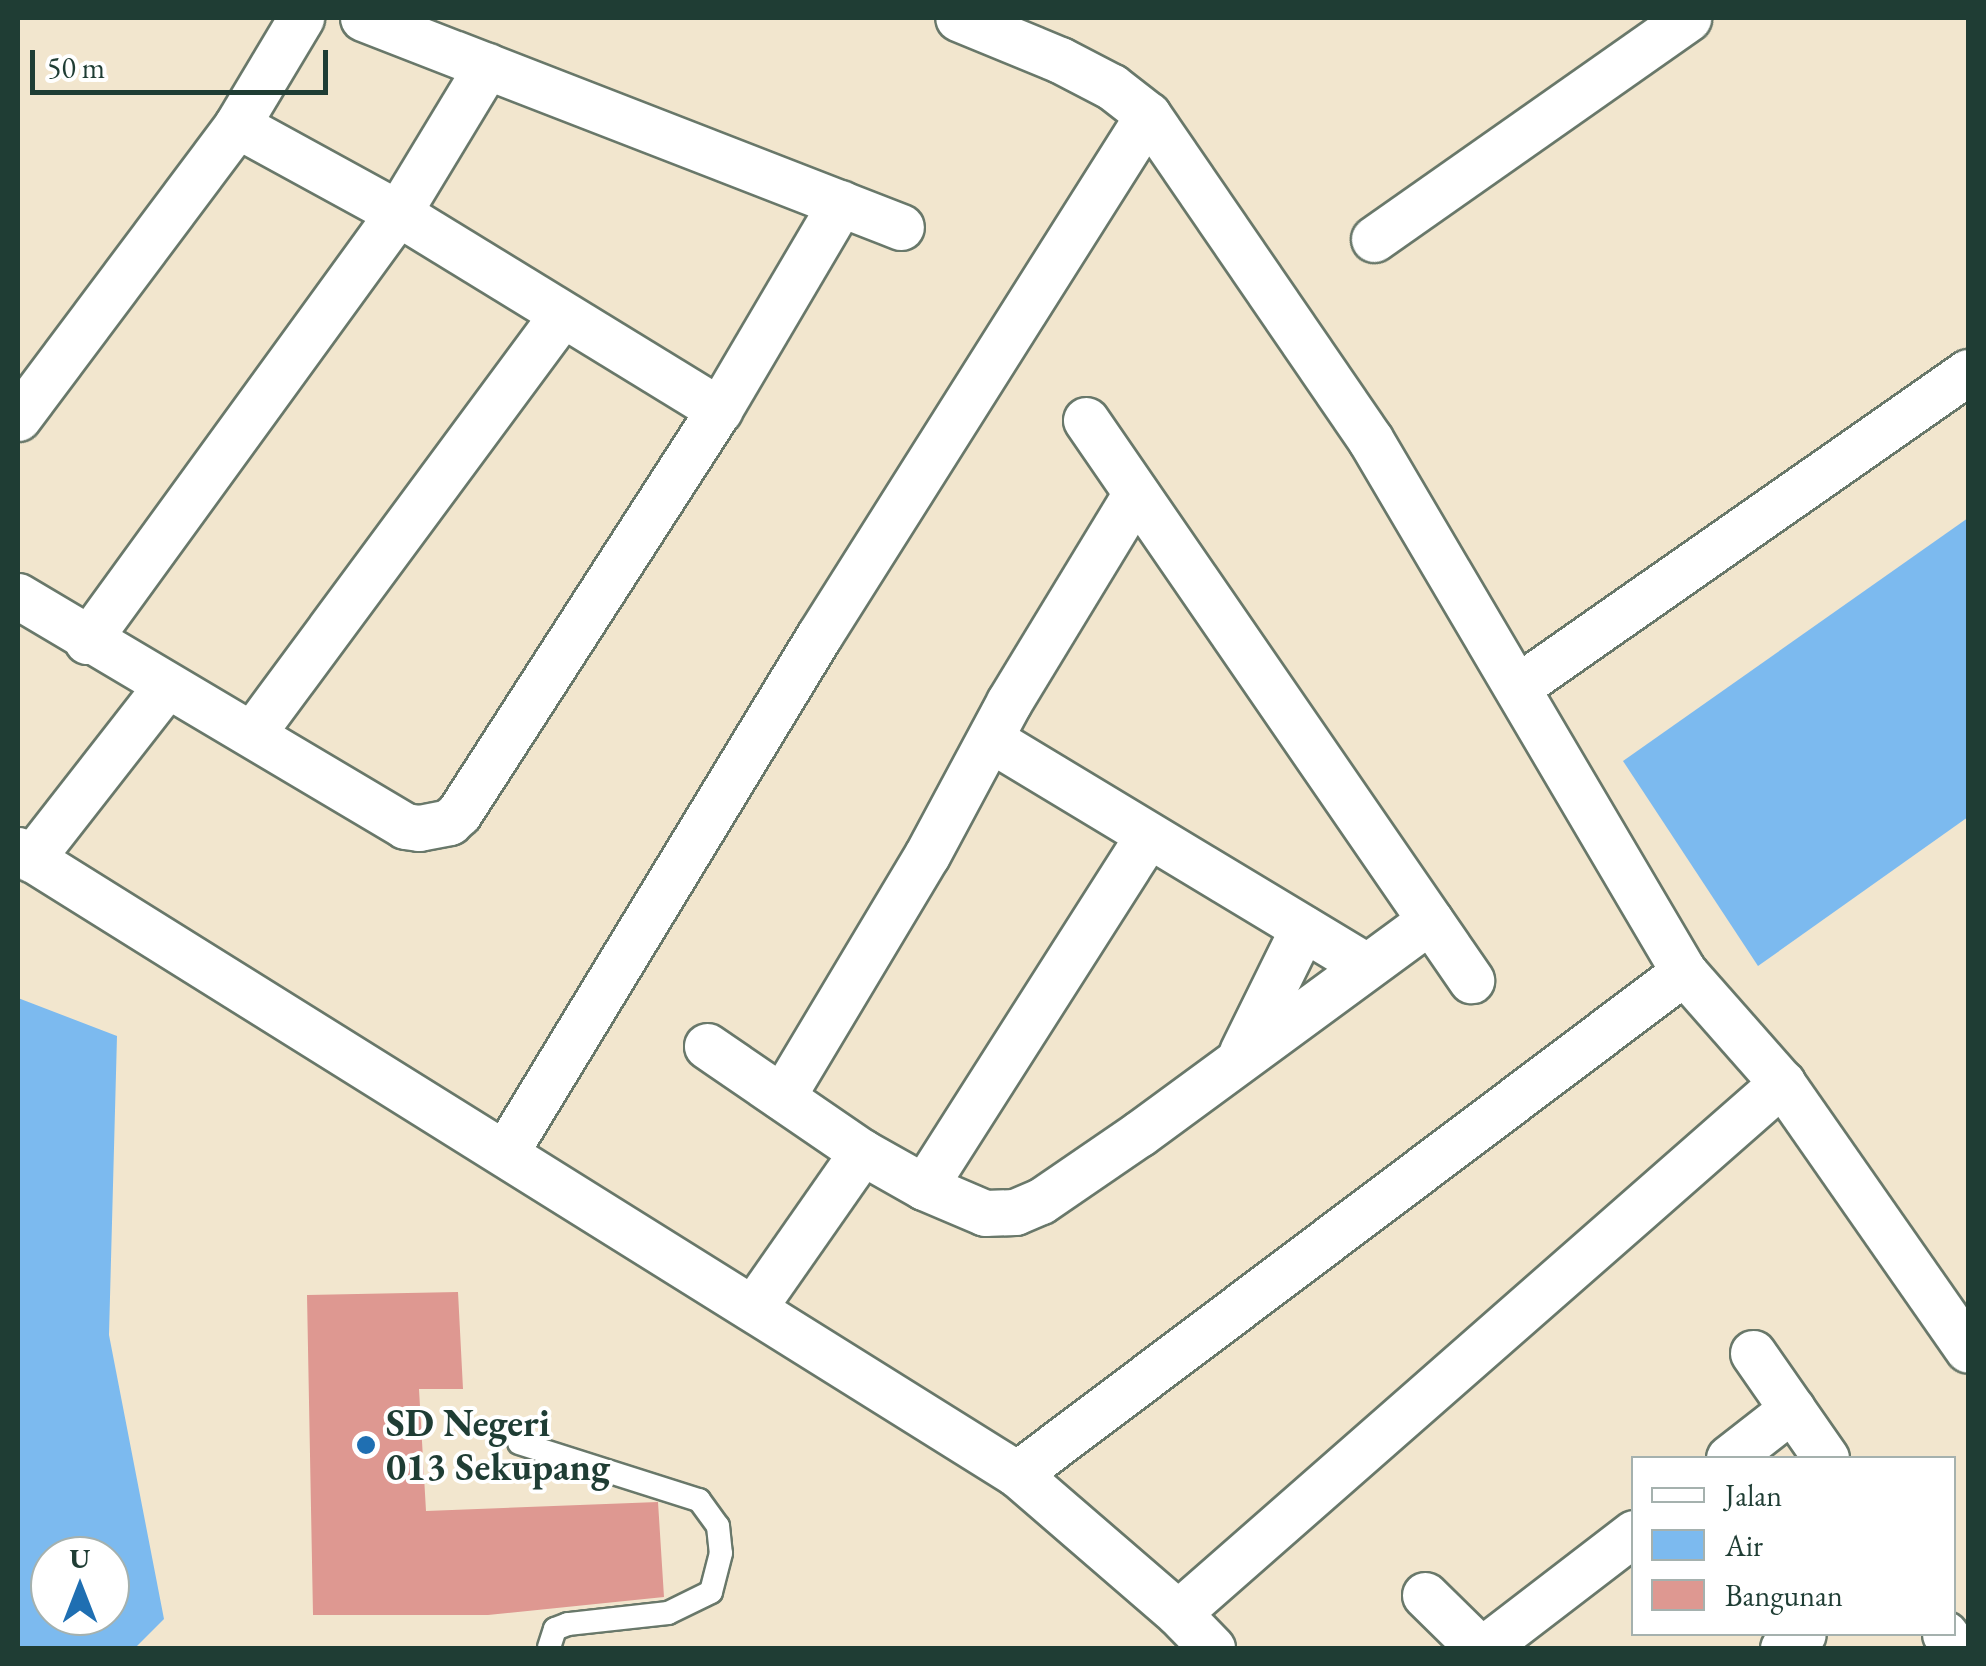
<!DOCTYPE html>
<html>
<head>
<meta charset="utf-8">
<style>
	body { margin:0 }
	#map { position:relative; width:1986px; height:1666px; overflow:hidden; background:#f2e6ce; font-family:"EB Garamond",serif }
	div>[style] { position:absolute }
	[style*='--x'] { left:calc(var(--x)*1px); top:calc(var(--y)*1px); width:calc(var(--w)*1px); rotate:calc(var(--a)*1deg) }
	.water>* { inset:0; background:#7cbaef }
	.building>* { inset:0; background:#de9891 }
	.roads { filter:drop-shadow(2px 0 #69786a) drop-shadow(-2px 0 #69786a) drop-shadow(0 2px #69786a) drop-shadow(0 -2px #69786a) }
	.lane>* { height:22px; margin:-11px; padding:0 11px; transform-origin:11px; border-radius:11px; background:#fff }
	.street>* { height:45px; margin:-22.5px; padding:0 22.5px; transform-origin:22.5px; border-radius:22.5px; background:#fff }
	.dots>* { width:28px; height:28px; translate:-50% -50%; box-sizing:border-box; border:5px solid #fff; border-radius:50% }
	span { translate:-50% -50%; white-space:nowrap; text-align:center; line-height:1.15; -webkit-text-stroke:8px #fff; paint-order:stroke }
	.poi-label { font-size:38px; color:#1f3d34; font-weight:700 }
	.left { translate:0 -50%; text-align:left }
	.frame { position:absolute; inset:0; border:20px solid #1f3d34; pointer-events:none }
	.legend { position:absolute; left:1631px; top:1456px; width:325px; height:180px; box-sizing:border-box; background:#fff; border:2px solid #a5b1ae; margin:0; padding:12px 18px; list-style:none; font-size:30px; color:#1f3d34 }
	.legend li { display:flex; align-items:center; gap:20px; height:50px }
	.legend b { width:50px; border:2px solid #a5b1ae }
	.north { position:absolute; left:30px; top:1536px; width:100px; height:100px; box-sizing:border-box; background:#fff; border:2px solid #a5b1ae; border-radius:50%; rotate:0deg; font-size:28px; font-weight:700; line-height:40px; text-align:center; color:#1f3d34 }
	.north::after { content:''; display:block; margin:auto; width:35px; height:45px; background:#1f6fb2; clip-path:polygon(50% 0,100% 100%,50% 72%,0 100%) }
	.scale { position:absolute; left:30px; top:50px; width:298px; height:45px; box-sizing:border-box; border:5px solid #1f3d34; border-top:0; padding-left:12px; font-size:30px; line-height:35px; white-space:nowrap; color:#1f3d34; -webkit-text-stroke:8px #fff; paint-order:stroke }
</style>
</head>
<body>
<div id="map">
	<div class="water">
		<div style="clip-path:polygon(1968px 518px,1968px 817px,1758px 966px,1623px 761px)"></div>
		<div style="clip-path:polygon(evenodd,18px 998px,117px 1036px,109px 1335px,164px 1619px,135px 1648px,18px 1648px,18px 998px,50px 1556px,110px 1556px,110px 1616px,50px 1616px,50px 1556px)"></div>
	</div>
	<div class="building">
		<div style="clip-path:polygon(458px 1292px,463px 1389px,419px 1389px,426px 1511px,658px 1502px,664px 1597px,488px 1615px,313px 1615px,307px 1295px)"></div>
	</div>
	<div class="roads">
		<div class="lane">
			<div style="--x:519;--y:1443;--w:189;--a:17.6"></div>
			<div style="--x:699;--y:1500;--w:32;--a:54"></div>
			<div style="--x:718;--y:1526;--w:27;--a:84"></div>
			<div style="--x:721;--y:1553;--w:40;--a:104.4"></div>
			<div style="--x:711;--y:1592;--w:48;--a:154"></div>
			<div style="--x:668;--y:1613;--w:101;--a:173.7"></div>
			<div style="--x:568;--y:1624;--w:14;--a:159"></div>
			<div style="--x:555;--y:1629;--w:20;--a:108"></div>
		</div>
		<div class="street">
			<div style="--x:363;--y:18;--w:577;--a:21.23"></div>
			<div style="--x:1148;--y:115;--w:393;--a:55.6"></div>
			<div style="--x:1370;--y:439;--w:619;--a:59.5"></div>
			<div style="--x:1684;--y:972;--w:148;--a:48.6"></div>
			<div style="--x:1782;--y:1083;--w:325;--a:55.1"></div>
			<div style="--x:237;--y:125;--w:183;--a:28.7"></div>
			<div style="--x:398;--y:213;--w:377;--a:31.5"></div>
			<div style="--x:1374;--y:239;--w:384;--a:-35.1"></div>
			<div style="--x:18;--y:418;--w:366;--a:-53.2"></div>
			<div style="--x:237;--y:125;--w:125;--a:-59.1"></div>
			<div style="--x:1086;--y:420;--w:680;--a:55.49"></div>
			<div style="--x:18;--y:596;--w:450;--a:30.7"></div>
			<div style="--x:405;--y:826;--w:14;--a:8"></div>
			<div style="--x:419;--y:828;--w:31;--a:-11"></div>
			<div style="--x:449;--y:822;--w:13;--a:-42"></div>
			<div style="--x:459;--y:813;--w:480;--a:-57.2"></div>
			<div style="--x:719;--y:410;--w:240;--a:-59.5"></div>
			<div style="--x:87;--y:641;--w:529;--a:-54"></div>
			<div style="--x:398;--y:213;--w:172;--a:-58.8"></div>
			<div style="--x:1519;--y:686;--w:548;--a:-34.97"></div>
			<div style="--x:252;--y:734;--w:520;--a:-53.53"></div>
			<div style="--x:990;--y:739;--w:439;--a:31.1"></div>
			<div style="--x:18;--y:850;--w:1178;--a:31.99"></div>
			<div style="--x:1017;--y:1474;--w:213;--a:40.8"></div>
			<div style="--x:1178;--y:1613;--w:49;--a:45.8"></div>
			<div style="--x:31;--y:859;--w:219;--a:-52"></div>
			<div style="--x:707;--y:1046;--w:188;--a:34.4"></div>
			<div style="--x:862;--y:1152;--w:71;--a:29.4"></div>
			<div style="--x:924;--y:1187;--w:66;--a:23.1"></div>
			<div style="--x:985;--y:1213;--w:30;--a:-2"></div>
			<div style="--x:1015;--y:1212;--w:28;--a:-23"></div>
			<div style="--x:1041;--y:1201;--w:119;--a:-34.4"></div>
			<div style="--x:1139;--y:1134;--w:361;--a:-36.3"></div>
			<div style="--x:1242;--y:1052;--w:138;--a:-63.8"></div>
			<div style="--x:782;--y:1097;--w:282;--a:-59.1"></div>
			<div style="--x:927;--y:855;--w:174;--a:-61.8"></div>
			<div style="--x:1009;--y:702;--w:242;--a:-58.7"></div>
			<div style="--x:505;--y:1153;--w:605;--a:-58.73"></div>
			<div style="--x:819;--y:636;--w:616;--a:-57.73"></div>
			<div style="--x:1148;--y:115;--w:46;--a:-142.1"></div>
			<div style="--x:1112;--y:87;--w:59;--a:-152.6"></div>
			<div style="--x:1060;--y:60;--w:110;--a:-157.6"></div>
			<div style="--x:924;--y:1187;--w:417;--a:-57.5"></div>
			<div style="--x:754;--y:1307;--w:189;--a:-55.1"></div>
			<div style="--x:1753;--y:1353;--w:128;--a:55.2"></div>
			<div style="--x:1729;--y:1458;--w:80;--a:-37.9"></div>
			<div style="--x:1017;--y:1474;--w:835;--a:-36.97"></div>
			<div style="--x:1425;--y:1595;--w:76;--a:44.5"></div>
			<div style="--x:1178;--y:1613;--w:804;--a:-41.27"></div>
			<div style="--x:1945;--y:1634;--w:17;--a:54"></div>
			<div style="--x:1484;--y:1648;--w:189;--a:-37.5"></div>
			<div style="--x:1783;--y:1648;--w:24;--a:-35"></div>
		</div>
	</div>
	<div class="dots">
		<div style="left:366px;top:1445px;background:#1f6fb2"></div>
	</div>
	<div class="poi-label">
		<span class="left" style="left:386px;top:1445px">SD Negeri<br>013 Sekupang</span>
	</div>
	<div class="frame"></div>
	<ul class="legend">
	<li><b style="height:12px;background:#fff"></b>Jalan</li>
	<li><b style="height:28px;background:#7cbaef"></b>Air</li>
	<li><b style="height:28px;background:#de9891"></b>Bangunan</li>
	</ul>
	<div class="north">U</div>
	<div class="scale">50 m</div>
</div>
</body>
</html>
